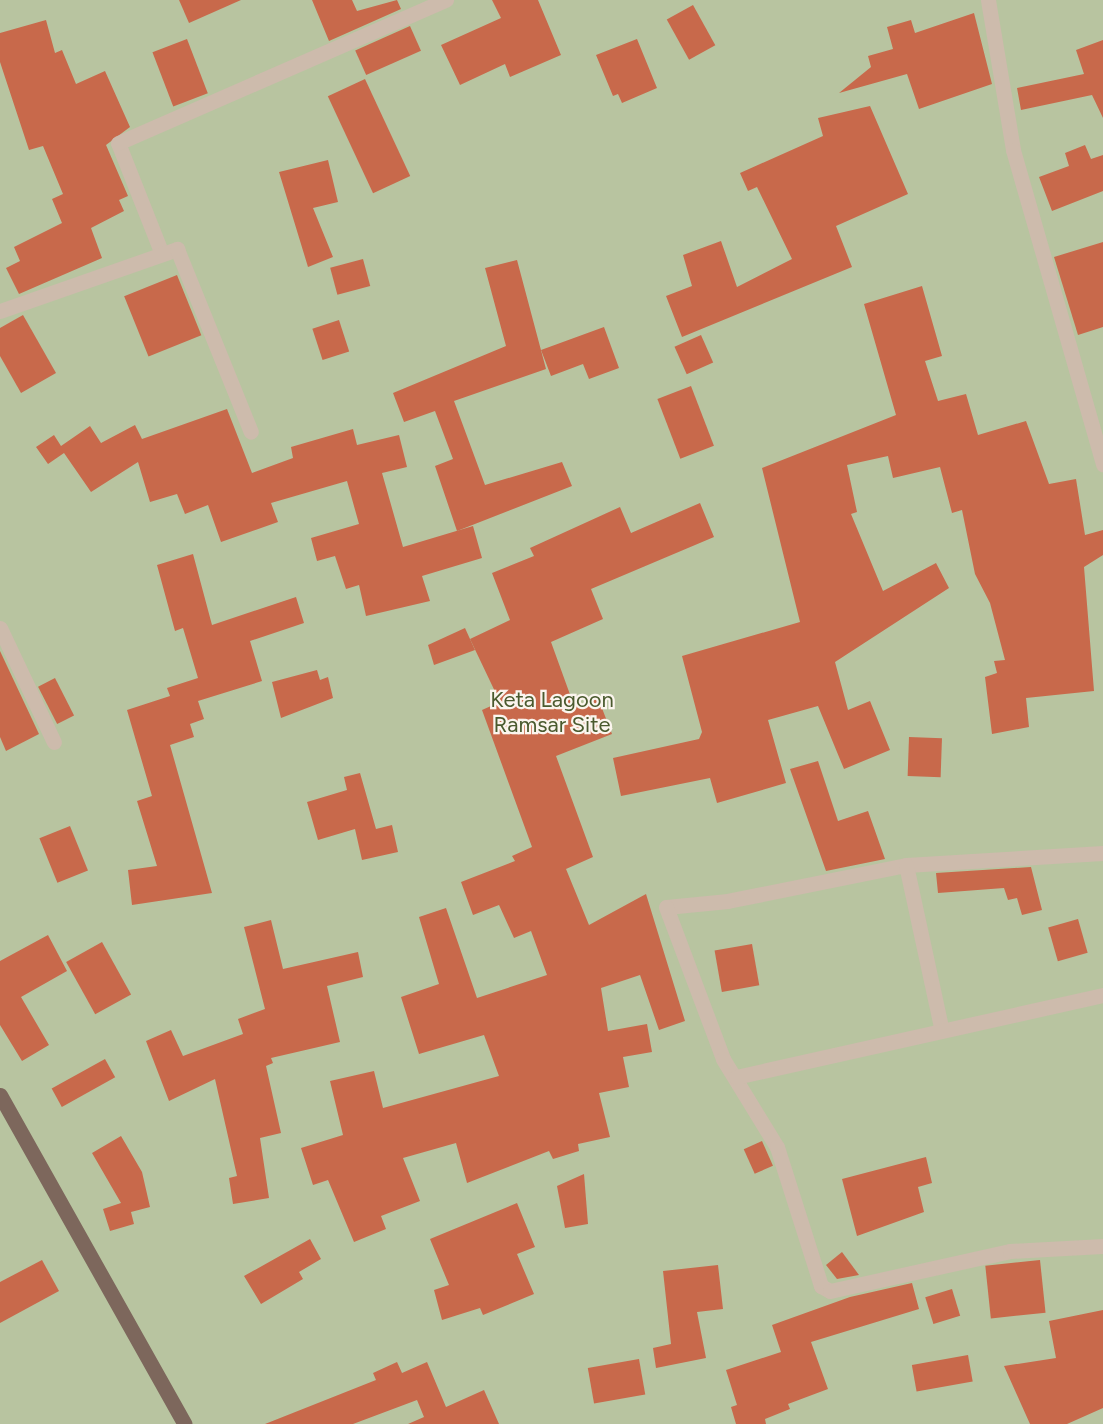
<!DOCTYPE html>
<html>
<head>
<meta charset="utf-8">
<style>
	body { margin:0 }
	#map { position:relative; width:1103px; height:1424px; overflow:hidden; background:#f4ebe1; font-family:Figtree,sans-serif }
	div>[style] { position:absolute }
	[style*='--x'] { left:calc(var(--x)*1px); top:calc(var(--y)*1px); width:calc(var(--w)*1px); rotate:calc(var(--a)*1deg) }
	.green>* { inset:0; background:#b8c4a0; transform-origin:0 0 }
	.building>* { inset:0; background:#c8694b; transform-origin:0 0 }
	.minor>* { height:15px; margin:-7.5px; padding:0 7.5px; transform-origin:7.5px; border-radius:7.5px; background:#cdbbac }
	.major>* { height:15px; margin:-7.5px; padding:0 7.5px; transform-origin:7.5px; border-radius:7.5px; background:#7d675c }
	span { translate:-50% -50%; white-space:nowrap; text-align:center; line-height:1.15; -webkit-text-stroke:4.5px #fbf5ee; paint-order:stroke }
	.park-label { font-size:22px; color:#4a5a2e }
</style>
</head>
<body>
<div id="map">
	<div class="green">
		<div style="left:0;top:0;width:1103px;height:1424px"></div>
	</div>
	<div class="building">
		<div style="clip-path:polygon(179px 0,241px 0,189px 23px)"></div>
		<div style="clip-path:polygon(312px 0,352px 0,357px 11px,397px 0,401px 9px,329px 41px)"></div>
		<div style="clip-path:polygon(492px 0,538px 0,561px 55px,510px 77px,505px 64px,460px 85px,441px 45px,501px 18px)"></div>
		<div style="left:693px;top:5px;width:46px;height:30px;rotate:61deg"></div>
		<div style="clip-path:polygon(974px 13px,992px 84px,919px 109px,907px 74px,839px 93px,871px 67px,868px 56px,893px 49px,887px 27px,911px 20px,915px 33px)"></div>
		<div style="clip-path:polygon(46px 20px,55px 53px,62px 50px,76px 84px,105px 71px,130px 127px,106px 145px,128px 196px,119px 200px,124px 211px,91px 228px,102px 258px,19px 294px,6px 268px,20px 261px,14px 247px,62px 223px,52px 199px,63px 194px,43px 146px,29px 150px,0 62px,0 33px)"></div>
		<div style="left:410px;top:26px;width:27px;height:60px;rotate:66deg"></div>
		<div style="left:187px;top:39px;width:58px;height:37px;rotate:69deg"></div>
		<div style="clip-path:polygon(637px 39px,657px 88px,622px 103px,618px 94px,613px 96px,596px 55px)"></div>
		<div style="clip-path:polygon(1103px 40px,1103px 118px,1092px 95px,1021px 110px,1017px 88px,1084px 74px,1076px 50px)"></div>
		<div style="left:365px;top:79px;width:107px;height:41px;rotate:65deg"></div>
		<div style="clip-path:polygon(870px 106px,908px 194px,836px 226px,852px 267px,682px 337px,666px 296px,692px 286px,683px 255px,721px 241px,737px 287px,792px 259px,757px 187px,748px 191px,740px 173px,823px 136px,818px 118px)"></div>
		<div style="clip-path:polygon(1085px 145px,1091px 159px,1103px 155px,1103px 191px,1052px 211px,1039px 177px,1069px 166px,1065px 153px)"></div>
		<div style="clip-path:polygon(328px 160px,338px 202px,313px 208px,333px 257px,308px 267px,279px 172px)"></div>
		<div style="clip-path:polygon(1103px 242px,1103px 327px,1078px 335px,1054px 257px)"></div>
		<div style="left:363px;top:259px;width:28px;height:34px;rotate:75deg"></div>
		<div style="clip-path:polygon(517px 260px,546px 369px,454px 401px,485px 485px,562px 462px,572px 486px,457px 531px,435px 466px,453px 459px,435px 411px,404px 422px,393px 393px,506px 346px,485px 268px)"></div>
		<div style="left:177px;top:275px;width:65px;height:57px;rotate:68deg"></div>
		<div style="clip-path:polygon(922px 286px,942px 356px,925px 361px,938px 401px,966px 394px,978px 435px,1026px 421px,1049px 484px,1076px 479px,1085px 535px,1103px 530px,1103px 555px,1084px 567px,1094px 691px,1026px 698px,1029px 727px,992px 734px,985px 677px,997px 673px,994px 661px,1005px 660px,990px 603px,975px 574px,962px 510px,952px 513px,940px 467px,893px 478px,888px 456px,847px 465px,857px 512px,851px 514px,883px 591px,936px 563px,949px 588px,835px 662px,848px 710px,870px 701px,890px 750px,844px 769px,818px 706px,768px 720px,786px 783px,717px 803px,710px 778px,621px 796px,613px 758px,699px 739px,702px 732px,682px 656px,800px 622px,762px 468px,896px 415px,864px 304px)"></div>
		<div style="clip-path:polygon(23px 315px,56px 373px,21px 393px,0 356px,0 328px)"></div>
		<div style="left:339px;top:320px;width:33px;height:28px;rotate:72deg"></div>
		<div style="clip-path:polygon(604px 327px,619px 368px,589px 379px,583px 364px,551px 376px,541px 350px)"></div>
		<div style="left:701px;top:335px;width:30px;height:29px;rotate:66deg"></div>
		<div style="left:691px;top:386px;width:64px;height:36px;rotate:69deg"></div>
		<div style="clip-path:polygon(227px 409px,252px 473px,293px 458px,291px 447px,353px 429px,357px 445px,399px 435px,407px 467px,382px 473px,403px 547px,473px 526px,482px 558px,422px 576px,430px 601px,366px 616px,359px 585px,346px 589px,335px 556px,317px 561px,311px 538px,359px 524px,347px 481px,271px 503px,278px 522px,221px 542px,208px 505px,185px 514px,177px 494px,150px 502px,138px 462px,91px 492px,64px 453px,48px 464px,36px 447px,54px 435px,61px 446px,90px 426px,101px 443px,135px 425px,142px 439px)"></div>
		<div style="clip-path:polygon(700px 503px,714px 537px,591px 589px,603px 619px,551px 642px,572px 700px,577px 707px,598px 698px,612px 734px,556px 756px,593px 857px,566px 869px,589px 925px,646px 894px,685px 1021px,659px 1030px,640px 975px,601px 988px,608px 1031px,647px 1024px,652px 1052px,623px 1057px,629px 1087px,599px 1093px,610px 1137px,578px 1144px,579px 1151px,553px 1159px,549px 1151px,467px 1183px,456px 1143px,403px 1158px,420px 1201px,381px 1216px,386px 1229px,354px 1242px,328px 1180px,313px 1185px,301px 1148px,343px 1135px,330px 1081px,374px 1071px,383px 1108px,499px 1076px,484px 1035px,419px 1054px,401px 997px,439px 984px,419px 917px,446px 908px,477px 998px,547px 975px,531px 931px,514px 938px,499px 905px,473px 915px,461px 882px,515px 861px,512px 856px,532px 847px,482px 710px,500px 702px,470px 639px,510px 620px,492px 573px,534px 556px,530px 548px,620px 507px,631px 533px)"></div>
		<div style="clip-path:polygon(193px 554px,212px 625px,296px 597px,304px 623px,250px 641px,262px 681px,198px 701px,204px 719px,190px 724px,194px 737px,170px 745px,212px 893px,132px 905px,128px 870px,157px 866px,137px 801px,152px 796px,127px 710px,170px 696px,167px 688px,198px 678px,183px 628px,175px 631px,157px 565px)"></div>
		<div style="clip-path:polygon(465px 628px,475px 650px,434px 665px,428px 645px)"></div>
		<div style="clip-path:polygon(0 651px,39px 734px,6px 751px,0 737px)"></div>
		<div style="clip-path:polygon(317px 670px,320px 680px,328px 677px,333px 698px,281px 718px,272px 682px)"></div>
		<div style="left:55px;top:678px;width:42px;height:19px;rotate:63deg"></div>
		<div style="left:909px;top:737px;width:33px;height:39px;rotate:2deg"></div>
		<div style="clip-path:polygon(818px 761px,838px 821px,868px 811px,885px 859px,826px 871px,790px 769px)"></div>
		<div style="clip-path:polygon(360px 773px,376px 829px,392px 825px,398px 852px,362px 860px,355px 829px,318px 840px,307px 802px,347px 790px,344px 777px)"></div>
		<div style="left:70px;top:826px;width:48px;height:33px;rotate:68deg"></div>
		<div style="clip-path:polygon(1031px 867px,1042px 910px,1022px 915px,1017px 898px,1008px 900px,1004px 888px,938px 893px,936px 873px)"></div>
		<div style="left:1078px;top:919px;width:35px;height:31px;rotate:74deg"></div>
		<div style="clip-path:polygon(271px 920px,283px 969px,358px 952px,363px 977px,327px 986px,340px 1042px,271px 1058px,273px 1063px,266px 1066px,281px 1133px,260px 1138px,269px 1198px,233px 1204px,229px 1178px,237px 1176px,215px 1079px,169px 1101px,146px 1041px,171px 1030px,183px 1056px,243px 1034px,238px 1019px,265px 1009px,244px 927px)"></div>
		<div style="clip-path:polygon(48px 935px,67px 971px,21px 997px,49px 1045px,22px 1061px,0 1025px,0 961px)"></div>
		<div style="left:102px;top:942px;width:60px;height:41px;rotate:61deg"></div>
		<div style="left:752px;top:944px;width:42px;height:38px;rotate:80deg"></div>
		<div style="left:105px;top:1059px;width:21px;height:61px;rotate:61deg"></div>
		<div style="clip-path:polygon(121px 1136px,142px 1172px,150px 1207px,131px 1212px,134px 1224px,110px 1231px,103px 1209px,121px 1203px,92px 1153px)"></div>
		<div style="left:762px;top:1141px;width:27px;height:20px;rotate:66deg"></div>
		<div style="clip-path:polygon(926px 1157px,932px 1183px,918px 1187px,924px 1212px,857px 1236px,842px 1179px)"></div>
		<div style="clip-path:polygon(584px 1174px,588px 1224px,565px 1228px,557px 1186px)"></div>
		<div style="clip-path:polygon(517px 1203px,535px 1247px,517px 1254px,534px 1294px,483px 1315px,480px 1308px,442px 1320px,434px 1290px,449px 1285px,430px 1239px)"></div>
		<div style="clip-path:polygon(310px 1239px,321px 1259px,299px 1272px,303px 1279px,261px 1304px,244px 1276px)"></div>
		<div style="clip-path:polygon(842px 1252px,859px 1275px,837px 1279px,826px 1265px)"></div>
		<div style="clip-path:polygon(42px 1260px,59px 1291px,0 1323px,0 1282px)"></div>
		<div style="left:1040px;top:1260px;width:53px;height:55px;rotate:84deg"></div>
		<div style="clip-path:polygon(718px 1265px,723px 1309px,697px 1312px,706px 1358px,656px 1368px,653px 1348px,671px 1344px,663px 1271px)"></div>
		<div style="clip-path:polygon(912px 1283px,919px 1309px,811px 1342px,828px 1389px,788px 1404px,790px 1409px,765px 1419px,766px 1424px,736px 1424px,731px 1407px,737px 1405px,726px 1370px,781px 1352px,772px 1325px,850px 1297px)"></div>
		<div style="left:952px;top:1289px;width:28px;height:28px;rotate:73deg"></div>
		<div style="clip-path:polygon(1103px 1310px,1103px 1408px,1067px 1424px,1030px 1424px,1004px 1366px,1056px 1358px,1049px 1321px)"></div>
		<div style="left:968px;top:1355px;width:27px;height:57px;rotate:80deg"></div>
		<div style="left:639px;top:1359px;width:36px;height:52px;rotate:80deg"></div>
		<div style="clip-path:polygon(397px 1362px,402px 1373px,427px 1362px,446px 1407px,484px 1390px,499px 1424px,408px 1424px,424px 1417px,417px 1400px,353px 1424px,265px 1424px,376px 1380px,373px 1373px)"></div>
	</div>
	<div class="minor">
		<div style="--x:988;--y:0;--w:152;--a:80.5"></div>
		<div style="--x:1013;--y:150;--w:327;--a:74"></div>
		<div style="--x:162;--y:254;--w:119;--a:-111.6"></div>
		<div style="--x:118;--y:143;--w:358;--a:-23.6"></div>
		<div style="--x:0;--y:311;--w:188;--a:-19.3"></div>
		<div style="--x:177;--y:249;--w:197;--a:68"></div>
		<div style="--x:0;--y:628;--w:126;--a:64.7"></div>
		<div style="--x:1103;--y:853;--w:197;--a:176.5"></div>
		<div style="--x:906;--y:865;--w:182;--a:168.6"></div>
		<div style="--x:728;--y:901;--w:62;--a:174.5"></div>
		<div style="--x:666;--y:907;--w:162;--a:69.4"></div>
		<div style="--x:723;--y:1059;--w:103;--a:58.5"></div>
		<div style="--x:777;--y:1147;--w:146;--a:72.4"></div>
		<div style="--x:821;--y:1286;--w:10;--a:29"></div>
		<div style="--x:830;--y:1291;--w:184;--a:-12.5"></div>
		<div style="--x:1010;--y:1251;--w:93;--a:-3.1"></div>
		<div style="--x:906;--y:865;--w:166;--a:77.8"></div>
		<div style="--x:736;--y:1077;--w:376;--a:-12.6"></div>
	</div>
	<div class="major">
		<div style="--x:0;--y:1095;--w:377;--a:60.7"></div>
	</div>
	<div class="park-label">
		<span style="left:552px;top:712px">Keta Lagoon<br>Ramsar Site</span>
	</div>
</div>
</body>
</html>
